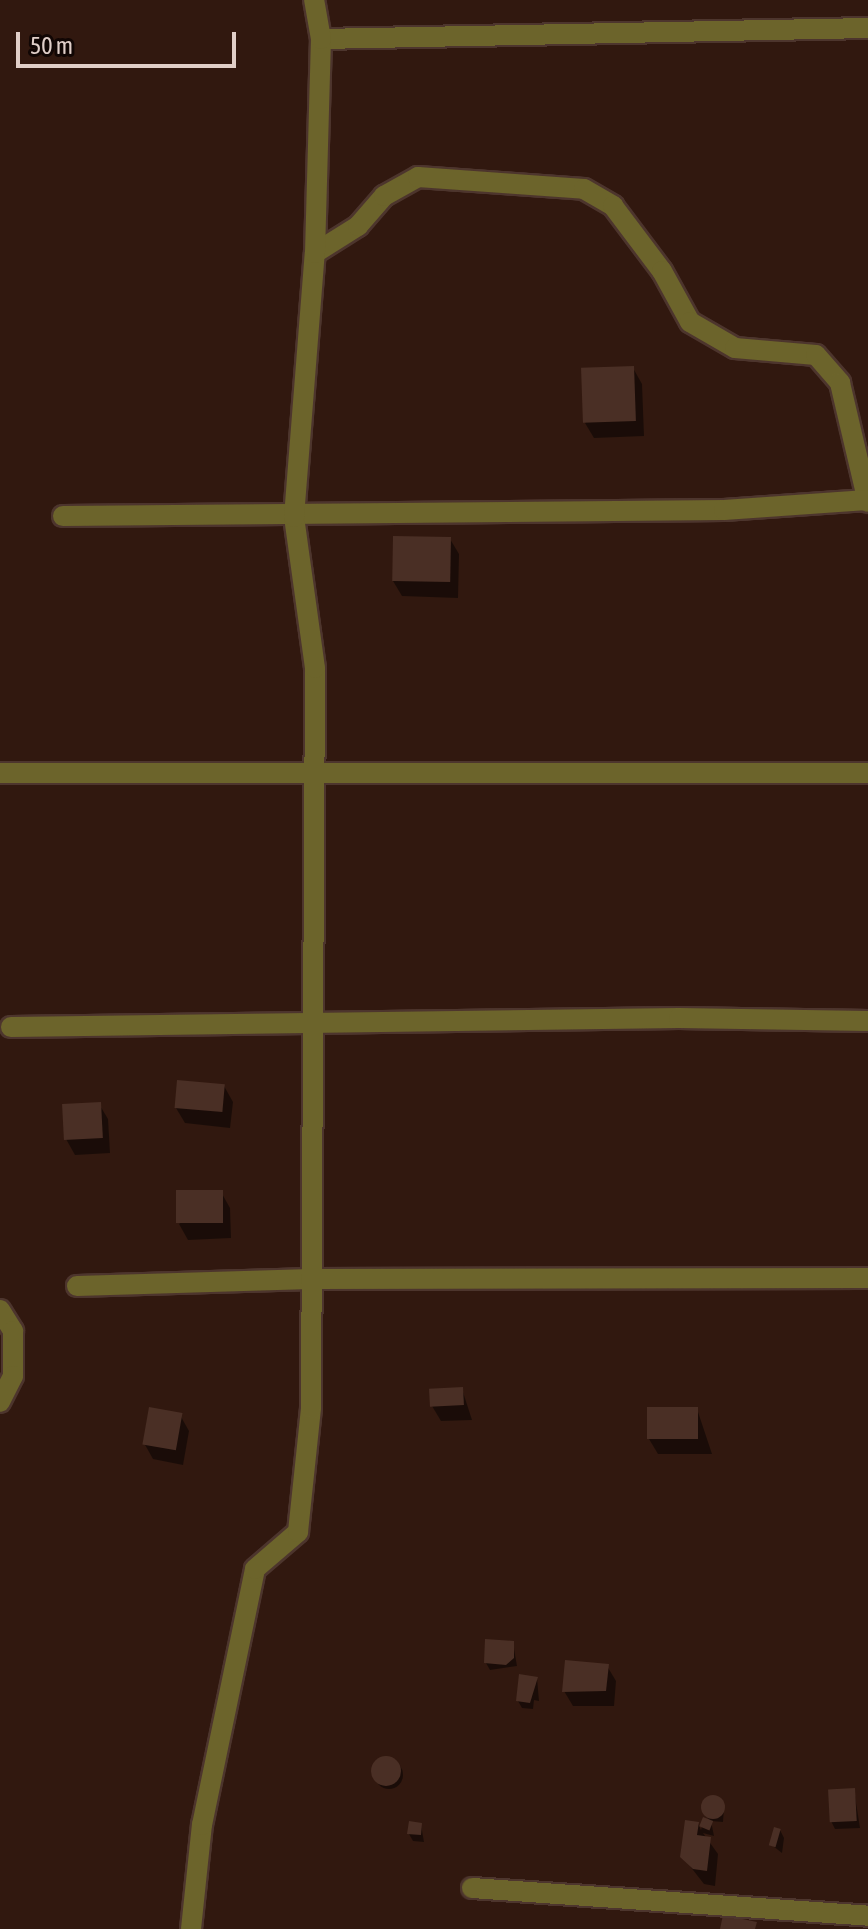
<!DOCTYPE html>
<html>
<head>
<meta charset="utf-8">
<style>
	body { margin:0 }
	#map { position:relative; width:868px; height:1929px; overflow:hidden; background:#31180f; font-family:"Asap Condensed",sans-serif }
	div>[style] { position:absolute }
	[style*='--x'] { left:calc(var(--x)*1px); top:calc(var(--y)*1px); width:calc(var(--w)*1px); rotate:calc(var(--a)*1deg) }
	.shadow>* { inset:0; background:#0007 }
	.round { border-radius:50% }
	.building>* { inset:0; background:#4a2f25; transform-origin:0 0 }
	.roads { filter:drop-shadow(2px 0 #4d352d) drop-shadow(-2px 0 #4d352d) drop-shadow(0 2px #4d352d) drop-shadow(0 -2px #4d352d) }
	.minor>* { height:20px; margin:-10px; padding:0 10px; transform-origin:10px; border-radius:10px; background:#6c642b }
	span { translate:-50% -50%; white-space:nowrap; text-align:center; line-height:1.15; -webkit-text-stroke:6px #110604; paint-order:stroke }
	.scale { position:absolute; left:16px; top:32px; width:220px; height:36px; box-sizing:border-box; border:4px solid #e0cec8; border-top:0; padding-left:10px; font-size:24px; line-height:28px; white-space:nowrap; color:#e0cec8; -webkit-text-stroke:6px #110604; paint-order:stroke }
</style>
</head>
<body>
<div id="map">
	<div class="shadow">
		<div style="clip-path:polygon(633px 368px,642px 384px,644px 436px,594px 438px,585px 423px)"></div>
		<div style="clip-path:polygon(450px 539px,459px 554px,458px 598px,402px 596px,393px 581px)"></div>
		<div style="clip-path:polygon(224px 1086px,233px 1102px,230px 1128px,185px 1123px,176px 1108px)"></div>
		<div style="clip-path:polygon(99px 1104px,108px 1119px,110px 1153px,75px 1155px,66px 1139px)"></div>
		<div style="clip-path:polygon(221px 1192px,230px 1208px,231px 1238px,188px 1240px,179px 1224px)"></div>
		<div style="clip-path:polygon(462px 1389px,472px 1420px,441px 1421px,432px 1406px)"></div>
		<div style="clip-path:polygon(697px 1409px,712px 1454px,658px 1454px,649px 1439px)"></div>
		<div style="clip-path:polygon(180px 1415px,189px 1431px,183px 1465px,153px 1459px,144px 1443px)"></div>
		<div style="clip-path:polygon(513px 1643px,517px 1666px,490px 1670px,486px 1663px)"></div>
		<div style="clip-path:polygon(607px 1666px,616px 1681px,614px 1706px,573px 1706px,564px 1691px)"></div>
		<div style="clip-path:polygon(537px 1678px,539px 1701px,534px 1700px,533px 1709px,522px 1708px,518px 1701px)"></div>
		<div class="round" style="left:375px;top:1761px;width:28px;height:28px"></div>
		<div style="clip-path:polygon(854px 1790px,860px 1828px,835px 1829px,831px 1821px)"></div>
		<div style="clip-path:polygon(708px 1798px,720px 1800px,724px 1808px,723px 1822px,711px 1821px,714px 1836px,703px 1833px,718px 1854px,715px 1886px,704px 1884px,682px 1856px,698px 1823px,701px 1830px,704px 1820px,710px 1822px,705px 1813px)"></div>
		<div style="clip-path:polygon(421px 1825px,424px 1842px,413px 1841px,409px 1834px)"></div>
		<div style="clip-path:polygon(780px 1830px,784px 1838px,782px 1853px,773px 1846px)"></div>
	</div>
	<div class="building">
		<div style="left:634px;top:366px;width:55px;height:53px;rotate:88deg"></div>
		<div style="left:393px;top:536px;width:58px;height:45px;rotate:1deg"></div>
		<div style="left:177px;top:1080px;width:48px;height:28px;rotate:5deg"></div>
		<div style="left:101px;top:1102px;width:36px;height:39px;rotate:87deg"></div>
		<div style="left:223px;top:1190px;width:33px;height:47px;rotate:90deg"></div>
		<div style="left:463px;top:1387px;width:18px;height:34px;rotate:87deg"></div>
		<div style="left:149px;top:1407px;width:34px;height:38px;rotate:10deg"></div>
		<div style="left:647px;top:1407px;width:51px;height:32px"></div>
		<div style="clip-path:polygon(485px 1639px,514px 1641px,514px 1658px,506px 1665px,484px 1663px)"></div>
		<div style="clip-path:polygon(565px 1660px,609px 1664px,606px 1691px,562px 1692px)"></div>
		<div style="clip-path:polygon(519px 1674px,538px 1677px,530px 1703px,516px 1701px)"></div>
		<div class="round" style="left:371px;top:1756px;width:30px;height:30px"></div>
		<div style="left:855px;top:1788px;width:33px;height:27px;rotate:87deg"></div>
		<div class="round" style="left:701px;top:1795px;width:24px;height:24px"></div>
		<div style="left:703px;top:1817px;width:11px;height:10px;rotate:22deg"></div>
		<div style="clip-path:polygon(685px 1820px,699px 1822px,697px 1835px,711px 1837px,707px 1871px,693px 1869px,680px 1857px)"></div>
		<div style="clip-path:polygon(409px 1821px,422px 1823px,421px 1835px,407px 1834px)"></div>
		<div style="left:774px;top:1827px;width:7px;height:19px;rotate:16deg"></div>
		<div style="clip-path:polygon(723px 1915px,757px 1922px,755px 1929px,720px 1929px)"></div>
	</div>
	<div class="roads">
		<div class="minor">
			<div style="--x:321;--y:39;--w:547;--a:-1.15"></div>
			<div style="--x:315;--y:253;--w:51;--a:-32.1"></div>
			<div style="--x:358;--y:226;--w:40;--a:-49"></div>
			<div style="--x:384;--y:196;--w:39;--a:-29"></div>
			<div style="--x:418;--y:177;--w:166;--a:4.1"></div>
			<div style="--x:584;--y:189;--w:34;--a:30"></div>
			<div style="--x:613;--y:206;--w:81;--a:53"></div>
			<div style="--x:662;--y:271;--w:58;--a:61.2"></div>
			<div style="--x:690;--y:322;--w:52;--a:30"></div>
			<div style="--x:735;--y:348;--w:81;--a:4.9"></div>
			<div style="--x:816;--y:355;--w:37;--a:49"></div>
			<div style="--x:840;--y:383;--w:122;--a:76.8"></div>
			<div style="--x:63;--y:516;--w:661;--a:-0.52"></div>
			<div style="--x:724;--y:510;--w:143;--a:-4"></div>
			<div style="--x:0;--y:773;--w:868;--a:0"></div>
			<div style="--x:11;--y:1027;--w:668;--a:-0.77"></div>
			<div style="--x:679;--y:1018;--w:189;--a:0.9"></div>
			<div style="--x:77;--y:1286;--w:234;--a:-1.7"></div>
			<div style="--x:311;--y:1279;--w:557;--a:-0.1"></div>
			<div style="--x:0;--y:1310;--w:25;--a:58"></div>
			<div style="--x:13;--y:1331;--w:45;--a:90"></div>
			<div style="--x:13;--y:1376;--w:29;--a:117"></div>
			<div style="--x:472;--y:1888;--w:397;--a:4"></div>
			<div style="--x:191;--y:1929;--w:105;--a:-84"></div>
			<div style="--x:202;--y:1825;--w:261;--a:-78.3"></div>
			<div style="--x:255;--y:1569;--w:57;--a:-40.7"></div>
			<div style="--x:298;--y:1532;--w:125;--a:-84"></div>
			<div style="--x:311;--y:1408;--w:740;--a:-89.69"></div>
			<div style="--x:315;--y:668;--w:152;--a:-97.9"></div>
			<div style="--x:294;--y:517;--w:265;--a:-85.5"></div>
			<div style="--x:315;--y:253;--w:214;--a:-88.4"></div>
			<div style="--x:321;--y:39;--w:40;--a:-100"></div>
		</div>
	</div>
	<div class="scale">50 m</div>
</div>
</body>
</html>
